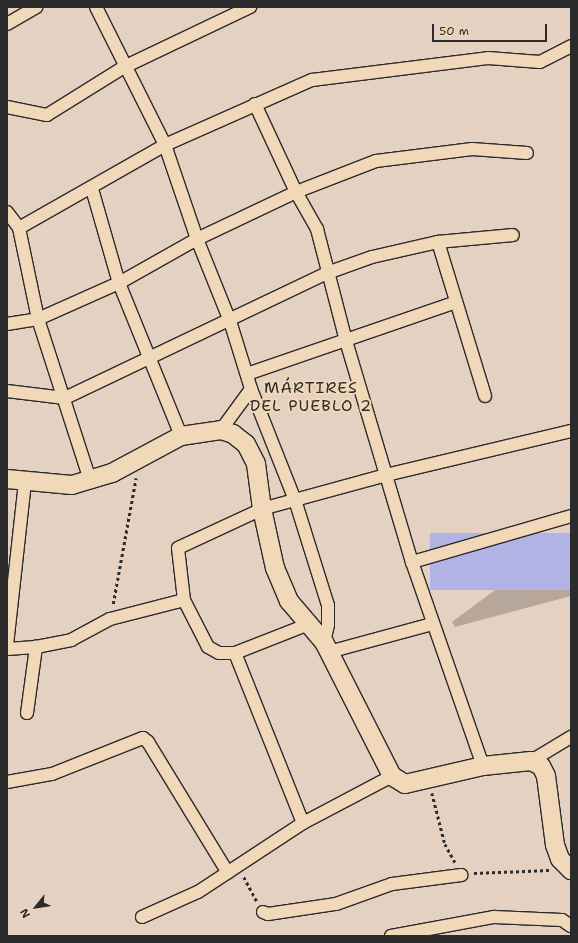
<!DOCTYPE html>
<html>
<head>
<meta charset="utf-8">
<style>
	body { margin:0 }
	#map { position:relative; width:578px; height:943px; overflow:hidden; background:#e4d1c1; font-family:"Shantell Sans",sans-serif }
	div>[style] { position:absolute }
	[style*='--x'] { left:calc(var(--x)*1px); top:calc(var(--y)*1px); width:calc(var(--w)*1px); rotate:calc(var(--a)*1deg) }
	.shadow>* { inset:0; background:#0003 }
	.building>* { inset:0; background:#b2b3e5; transform-origin:0 0 }
	.path>* { height:2.5px; margin-top:-1.25px; transform-origin:0; background:repeating-linear-gradient(90deg,#2b2b2b 0 3px,transparent 0 6px) }
	.roads { filter:drop-shadow(1px 0 #2b2b2b) drop-shadow(-1px 0 #2b2b2b) drop-shadow(0 1px #2b2b2b) drop-shadow(0 -1px #2b2b2b) }
	.street>* { height:12px; margin:-6px; padding:0 6px; transform-origin:6px; border-radius:6px; background:#f0d8b8 }
	.secondary>* { height:18px; margin:-9px; padding:0 9px; transform-origin:9px; border-radius:9px; background:#f0d8b8 }
	span { translate:-50% -50%; white-space:nowrap; text-align:center; line-height:1.15; -webkit-text-stroke:4px #f0d8b8; paint-order:stroke }
	.neighbourhood-label { font-size:16px; color:#2b2b2b; letter-spacing:1px }
	.frame { position:absolute; inset:0; border:8px solid #2b2b2b; pointer-events:none }
	.north { position:absolute; left:16px; top:887px; width:40px; height:40px; -webkit-text-stroke:3px #f0d8b8; paint-order:stroke; rotate:240deg; font-size:11px; font-weight:700; line-height:16px; text-align:center; color:#2b2b2b }
	.north::after { content:''; display:block; margin:auto; width:14px; height:18px; background:#2b2b2b; clip-path:polygon(50% 0,100% 100%,50% 72%,0 100%) }
	.scale { position:absolute; left:432px; top:24px; width:115px; height:18px; box-sizing:border-box; border:2px solid #2b2b2b; border-top:0; padding-left:5px; font-size:12px; line-height:14px; white-space:nowrap; color:#2b2b2b; -webkit-text-stroke:3px #f0d8b8; paint-order:stroke }
</style>
</head>
<body>
<div id="map">
	<div class="shadow">
		<div style="clip-path:polygon(571px 534px,571px 596px,455px 627px,452px 622px)"></div>
	</div>
	<div class="building">
		<div style="left:571px;top:533px;width:57px;height:141px;rotate:90deg"></div>
	</div>
	<div class="path">
		<div style="--x:113;--y:604;--w:128;--a:-79.7"></div>
		<div style="--x:432;--y:793;--w:53;--a:75.7"></div>
		<div style="--x:445;--y:844;--w:21;--a:61"></div>
		<div style="--x:474;--y:873;--w:75;--a:-2.3"></div>
		<div style="--x:244;--y:877;--w:27;--a:62"></div>
	</div>
	<div class="roads">
		<div class="street">
			<div style="--x:96;--y:7;--w:154;--a:63.4"></div>
			<div style="--x:165;--y:145;--w:99;--a:71.2"></div>
			<div style="--x:197;--y:239;--w:88;--a:68.1"></div>
			<div style="--x:230;--y:321;--w:71;--a:72.8"></div>
			<div style="--x:251;--y:389;--w:119;--a:68.4"></div>
			<div style="--x:295;--y:500;--w:110;--a:72.6"></div>
			<div style="--x:328;--y:605;--w:20;--a:90"></div>
			<div style="--x:328;--y:625;--w:17;--a:103"></div>
			<div style="--x:7;--y:24;--w:34;--a:-30"></div>
			<div style="--x:255;--y:104;--w:97;--a:65"></div>
			<div style="--x:296;--y:192;--w:43;--a:60.4"></div>
			<div style="--x:317;--y:229;--w:116;--a:75.5"></div>
			<div style="--x:346;--y:341;--w:231;--a:73.4"></div>
			<div style="--x:412;--y:562;--w:216;--a:70.8"></div>
			<div style="--x:7;--y:107;--w:41;--a:11.3"></div>
			<div style="--x:47;--y:115;--w:91;--a:-31.9"></div>
			<div style="--x:124;--y:67;--w:140;--a:-25.5"></div>
			<div style="--x:92;--y:189;--w:98;--a:74"></div>
			<div style="--x:119;--y:283;--w:165;--a:67.9"></div>
			<div style="--x:7;--y:212;--w:20;--a:53"></div>
			<div style="--x:19;--y:228;--w:93;--a:78.2"></div>
			<div style="--x:38;--y:319;--w:169;--a:72.1"></div>
			<div style="--x:19;--y:228;--w:168;--a:-29.6"></div>
			<div style="--x:165;--y:145;--w:161;--a:-23.9"></div>
			<div style="--x:312;--y:80;--w:177;--a:-7.1"></div>
			<div style="--x:488;--y:58;--w:52;--a:4.4"></div>
			<div style="--x:540;--y:62;--w:35;--a:-27"></div>
			<div style="--x:438;--y:242;--w:161;--a:73"></div>
			<div style="--x:7;--y:324;--w:31;--a:-9"></div>
			<div style="--x:38;--y:319;--w:89;--a:-24"></div>
			<div style="--x:119;--y:283;--w:90;--a:-29.4"></div>
			<div style="--x:197;--y:239;--w:110;--a:-25.4"></div>
			<div style="--x:296;--y:192;--w:86;--a:-21.2"></div>
			<div style="--x:376;--y:161;--w:97;--a:-7.1"></div>
			<div style="--x:472;--y:149;--w:55;--a:4.2"></div>
			<div style="--x:247;--y:374;--w:221;--a:-19"></div>
			<div style="--x:7;--y:391;--w:58;--a:6.9"></div>
			<div style="--x:65;--y:398;--w:290;--a:-25.5"></div>
			<div style="--x:327;--y:273;--w:48;--a:-19.6"></div>
			<div style="--x:372;--y:257;--w:68;--a:-12.8"></div>
			<div style="--x:438;--y:242;--w:75;--a:-5.3"></div>
			<div style="--x:221;--y:430;--w:51;--a:-53.8"></div>
			<div style="--x:412;--y:562;--w:166;--a:-16.1"></div>
			<div style="--x:309;--y:624;--w:79;--a:158.6"></div>
			<div style="--x:235;--y:653;--w:16;--a:180"></div>
			<div style="--x:219;--y:653;--w:13;--a:-151"></div>
			<div style="--x:208;--y:647;--w:53;--a:-117.1"></div>
			<div style="--x:184;--y:600;--w:52;--a:-96.6"></div>
			<div style="--x:178;--y:548;--w:93;--a:-24.9"></div>
			<div style="--x:262;--y:509;--w:129;--a:-15.3"></div>
			<div style="--x:386;--y:475;--w:190;--a:-13.4"></div>
			<div style="--x:7;--y:645;--w:165;--a:-83.7"></div>
			<div style="--x:7;--y:649;--w:29;--a:-4"></div>
			<div style="--x:36;--y:647;--w:36;--a:-11"></div>
			<div style="--x:71;--y:640;--w:44;--a:-28.3"></div>
			<div style="--x:110;--y:619;--w:76;--a:-14.4"></div>
			<div style="--x:329;--y:652;--w:107;--a:-15.2"></div>
			<div style="--x:235;--y:653;--w:183;--a:68.2"></div>
			<div style="--x:27;--y:713;--w:67;--a:-82.2"></div>
			<div style="--x:531;--y:761;--w:47;--a:-31"></div>
			<div style="--x:7;--y:782;--w:46;--a:-10.1"></div>
			<div style="--x:52;--y:774;--w:98;--a:-21.6"></div>
			<div style="--x:143;--y:738;--w:6;--a:39"></div>
			<div style="--x:148;--y:742;--w:153;--a:58.6"></div>
			<div style="--x:263;--y:912;--w:5;--a:22"></div>
			<div style="--x:268;--y:914;--w:69;--a:-8.4"></div>
			<div style="--x:336;--y:904;--w:59;--a:-19.7"></div>
			<div style="--x:392;--y:884;--w:70;--a:-7.4"></div>
			<div style="--x:142;--y:917;--w:61;--a:-24.1"></div>
			<div style="--x:198;--y:892;--w:126;--a:-33.3"></div>
			<div style="--x:303;--y:823;--w:101;--a:-27.8"></div>
			<div style="--x:391;--y:936;--w:105;--a:-10.5"></div>
			<div style="--x:494;--y:917;--w:68;--a:2.5"></div>
			<div style="--x:562;--y:920;--w:11;--a:34"></div>
		</div>
		<div class="secondary">
			<div style="--x:7;--y:479;--w:65;--a:5.3"></div>
			<div style="--x:72;--y:485;--w:42;--a:-16.7"></div>
			<div style="--x:112;--y:473;--w:78;--a:-28.2"></div>
			<div style="--x:181;--y:436;--w:40;--a:-8.5"></div>
			<div style="--x:221;--y:430;--w:13;--a:18"></div>
			<div style="--x:233;--y:434;--w:16;--a:38"></div>
			<div style="--x:246;--y:444;--w:22;--a:63"></div>
			<div style="--x:256;--y:464;--w:45;--a:82.4"></div>
			<div style="--x:262;--y:509;--w:60;--a:77.6"></div>
			<div style="--x:275;--y:568;--w:36;--a:67"></div>
			<div style="--x:289;--y:601;--w:54;--a:49.5"></div>
			<div style="--x:324;--y:642;--w:150;--a:63.1"></div>
			<div style="--x:392;--y:776;--w:15;--a:32"></div>
			<div style="--x:405;--y:784;--w:80;--a:-13"></div>
			<div style="--x:483;--y:766;--w:48;--a:-5.9"></div>
			<div style="--x:531;--y:761;--w:11;--a:27"></div>
			<div style="--x:541;--y:766;--w:11;--a:63"></div>
			<div style="--x:546;--y:776;--w:70;--a:82.6"></div>
			<div style="--x:555;--y:845;--w:15;--a:70"></div>
			<div style="--x:560;--y:859;--w:16;--a:45"></div>
		</div>
	</div>
	<div class="neighbourhood-label">
		<span style="left:311px;top:397px">MÁRTIRES<br>DEL PUEBLO 2</span>
	</div>
	<div class="frame"></div>
	<div class="north">N</div>
	<div class="scale">50 m</div>
</div>
</body>
</html>
